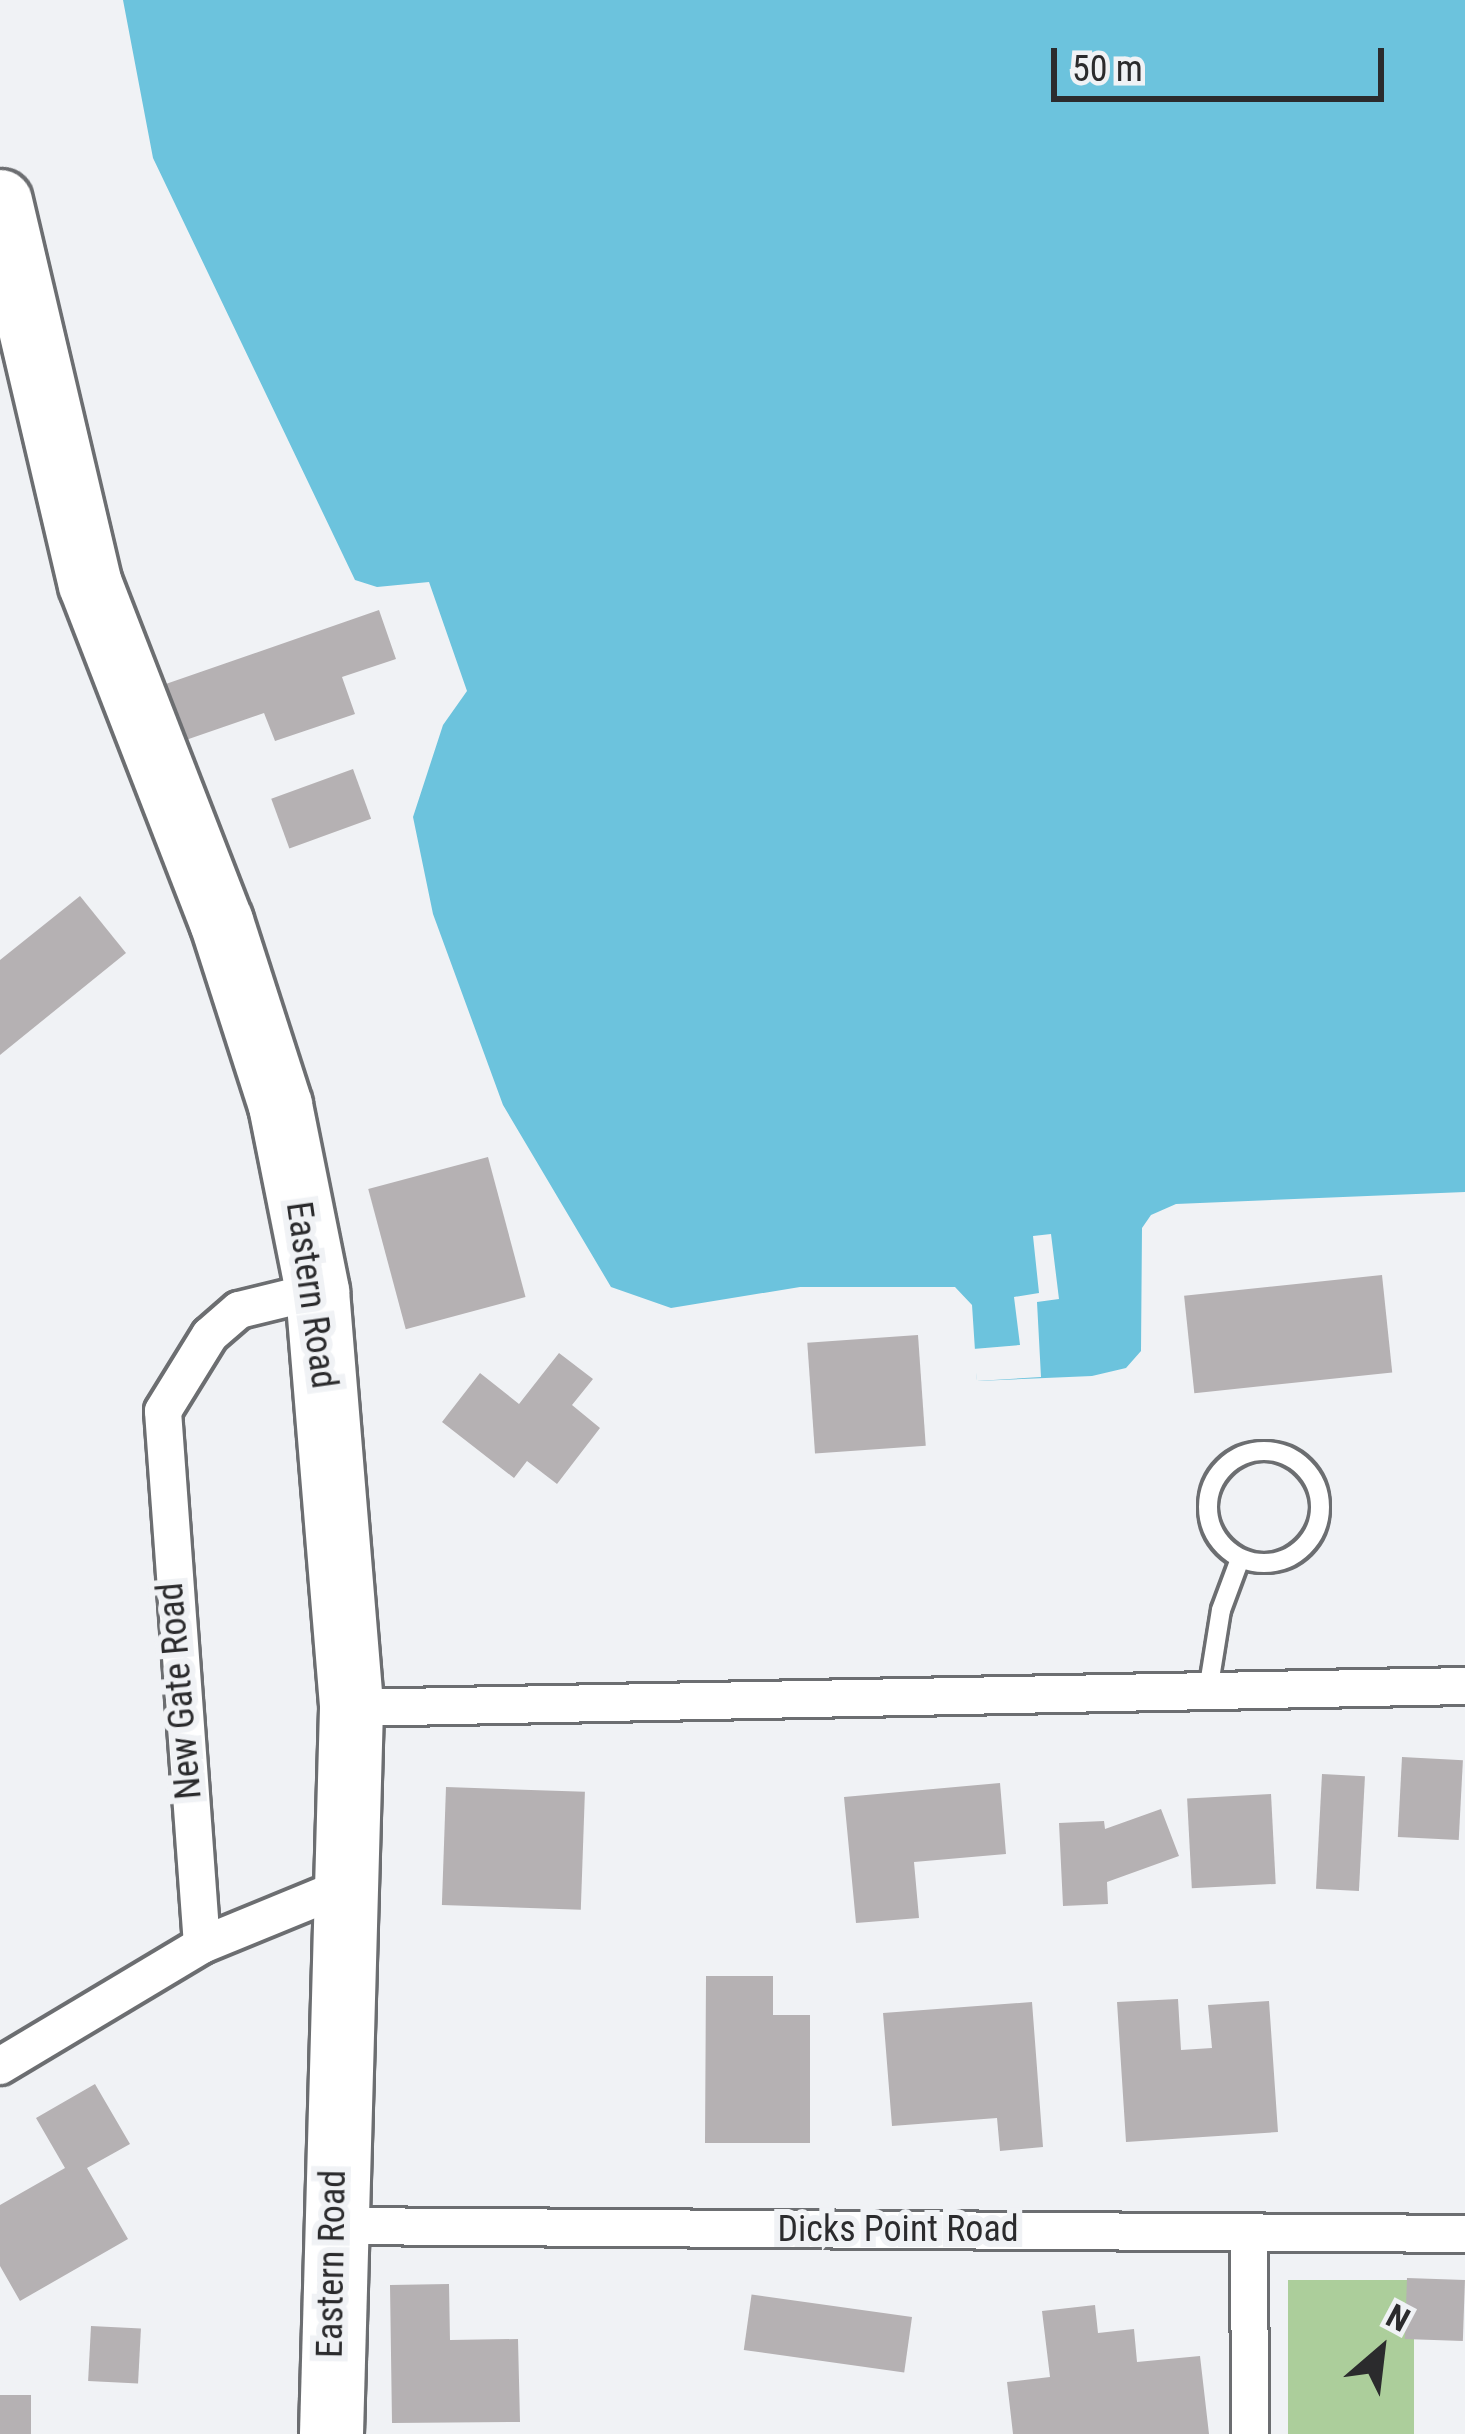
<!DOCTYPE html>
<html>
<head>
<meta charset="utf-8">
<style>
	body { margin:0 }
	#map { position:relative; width:1465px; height:2434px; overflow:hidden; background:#f0f2f5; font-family:"Roboto Condensed",sans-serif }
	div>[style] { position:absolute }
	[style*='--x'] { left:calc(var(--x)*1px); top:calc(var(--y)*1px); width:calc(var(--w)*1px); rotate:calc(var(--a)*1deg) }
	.green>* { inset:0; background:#acce9b; transform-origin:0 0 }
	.water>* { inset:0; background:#6cc3dd }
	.pier>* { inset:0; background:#f0f2f5 }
	.building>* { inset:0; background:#b5b1b3; transform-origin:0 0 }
	.roads { filter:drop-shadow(3px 0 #6c6e71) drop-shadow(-3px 0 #6c6e71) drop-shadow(0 3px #6c6e71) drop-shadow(0 -3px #6c6e71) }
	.lane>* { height:18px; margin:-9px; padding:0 9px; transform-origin:9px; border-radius:9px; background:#fff }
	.lane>.ring { margin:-9px; padding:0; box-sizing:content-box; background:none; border:18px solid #fff; border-radius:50% }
	.street>* { height:36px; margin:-18px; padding:0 18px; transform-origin:18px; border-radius:18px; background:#fff }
	.highway>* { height:63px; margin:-31.5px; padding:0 31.5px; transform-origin:31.5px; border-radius:31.5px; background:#fff }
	span { translate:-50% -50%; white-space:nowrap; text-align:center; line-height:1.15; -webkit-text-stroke:12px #f0f2f5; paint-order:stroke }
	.street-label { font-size:36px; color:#2b2b2d }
	.north { position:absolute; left:1321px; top:2290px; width:120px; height:120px; -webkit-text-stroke:9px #f0f2f5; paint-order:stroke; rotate:28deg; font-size:33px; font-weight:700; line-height:48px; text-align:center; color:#2b2b2d }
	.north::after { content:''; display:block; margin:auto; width:42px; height:54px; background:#2b2b2d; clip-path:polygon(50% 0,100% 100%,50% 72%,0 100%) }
	.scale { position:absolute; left:1051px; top:48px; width:333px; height:54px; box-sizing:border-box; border:6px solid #2b2b2d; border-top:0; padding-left:15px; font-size:36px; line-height:42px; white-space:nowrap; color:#2b2b2d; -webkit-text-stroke:9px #f0f2f5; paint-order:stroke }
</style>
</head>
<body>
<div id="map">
	<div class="green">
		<div style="left:1288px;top:2280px;width:126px;height:154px"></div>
	</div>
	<div class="water">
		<div style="clip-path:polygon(123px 0,1465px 0,1465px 1192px,1176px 1204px,1151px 1215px,1142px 1228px,1141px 1351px,1126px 1368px,1092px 1376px,977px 1381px,972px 1305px,955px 1287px,800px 1287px,671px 1308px,611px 1287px,503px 1105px,433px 914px,413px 817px,443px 725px,467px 691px,429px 582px,377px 587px,355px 580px,153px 158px)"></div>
	</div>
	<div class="pier">
		<div style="clip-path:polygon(1051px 1234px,1059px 1299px,1037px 1302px,1041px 1377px,977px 1381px,973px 1349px,1020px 1345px,1014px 1297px,1039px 1293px,1033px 1236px)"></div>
	</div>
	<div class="building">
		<div style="clip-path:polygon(379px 610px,396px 659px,342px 677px,355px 714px,275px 741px,264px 713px,180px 742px,160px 686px)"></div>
		<div style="left:353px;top:769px;width:53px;height:87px;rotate:70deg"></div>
		<div style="clip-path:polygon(80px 896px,126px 953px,0 1055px,0 960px)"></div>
		<div style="left:488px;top:1157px;width:145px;height:124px;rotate:75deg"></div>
		<div style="left:1382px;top:1275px;width:98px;height:199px;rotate:84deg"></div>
		<div style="left:918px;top:1335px;width:111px;height:111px;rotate:86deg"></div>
		<div style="clip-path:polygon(559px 1353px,593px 1379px,572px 1405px,600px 1428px,557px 1484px,527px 1461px,514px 1478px,442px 1422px,480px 1373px,519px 1404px)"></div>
		<div style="left:1402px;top:1757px;width:61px;height:80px;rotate:3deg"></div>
		<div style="left:1322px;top:1774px;width:43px;height:115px;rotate:3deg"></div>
		<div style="clip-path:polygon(1000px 1783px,1006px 1854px,914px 1862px,919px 1918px,856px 1923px,844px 1797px)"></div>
		<div style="left:446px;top:1787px;width:139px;height:118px;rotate:2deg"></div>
		<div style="left:1271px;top:1794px;width:90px;height:84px;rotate:87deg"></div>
		<div style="clip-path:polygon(1161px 1809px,1179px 1856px,1107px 1882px,1108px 1904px,1063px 1906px,1059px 1823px,1104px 1821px,1105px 1829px)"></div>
		<div style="clip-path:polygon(706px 1976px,773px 1976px,773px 2015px,810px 2015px,810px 2143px,705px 2143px)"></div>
		<div style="clip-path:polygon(1178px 1999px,1181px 2050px,1212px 2048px,1208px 2005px,1269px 2001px,1278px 2132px,1126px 2142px,1117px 2002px)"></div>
		<div style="clip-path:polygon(1032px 2002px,1043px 2147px,1000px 2151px,997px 2118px,892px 2126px,883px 2013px)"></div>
		<div style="clip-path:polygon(95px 2084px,130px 2144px,87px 2168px,128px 2239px,20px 2301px,0 2266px,0 2205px,65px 2168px,36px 2118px)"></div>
		<div style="left:1407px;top:2278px;width:58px;height:61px;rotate:2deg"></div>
		<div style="clip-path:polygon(449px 2284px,450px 2340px,518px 2339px,520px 2422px,392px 2423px,390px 2285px)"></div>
		<div style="clip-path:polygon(1095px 2305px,1098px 2333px,1134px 2329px,1137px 2362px,1200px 2356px,1209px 2434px,1013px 2434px,1007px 2382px,1050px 2377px,1042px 2311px)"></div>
		<div style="left:912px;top:2317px;width:56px;height:162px;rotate:98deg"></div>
		<div style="left:91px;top:2326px;width:50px;height:55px;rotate:3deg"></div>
		<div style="left:0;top:2395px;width:31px;height:39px"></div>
	</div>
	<div class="roads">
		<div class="lane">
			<div class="ring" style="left:1208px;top:1451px;width:94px;height:94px"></div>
			<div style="--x:1208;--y:1691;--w:82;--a:-80.9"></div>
			<div style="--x:1221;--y:1610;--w:54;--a:-69.6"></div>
		</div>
		<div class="street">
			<div style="--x:351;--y:1708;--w:1114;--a:-1.13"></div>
			<div style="--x:202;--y:1945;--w:535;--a:-94.18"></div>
			<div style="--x:163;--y:1411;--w:89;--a:-58.3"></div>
			<div style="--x:210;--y:1335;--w:38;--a:-41"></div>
			<div style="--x:239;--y:1310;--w:80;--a:-13.7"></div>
			<div style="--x:0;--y:2066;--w:235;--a:-30.9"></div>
			<div style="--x:202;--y:1945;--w:156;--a:-22.3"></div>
			<div style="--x:331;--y:2226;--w:1134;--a:0.4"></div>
			<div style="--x:1249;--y:2232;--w:202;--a:89.7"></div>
		</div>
		<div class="highway">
			<div style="--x:0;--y:201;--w:393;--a:76.8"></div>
			<div style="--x:90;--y:584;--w:362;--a:68.8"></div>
			<div style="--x:221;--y:921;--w:193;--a:72.2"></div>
			<div style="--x:280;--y:1105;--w:190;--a:78.7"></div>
			<div style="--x:317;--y:1291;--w:418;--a:85.3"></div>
			<div style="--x:351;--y:1708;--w:726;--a:91.58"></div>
		</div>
	</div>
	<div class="street-label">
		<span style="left:311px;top:1295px;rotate:82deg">Eastern Road</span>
		<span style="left:180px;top:1691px;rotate:-95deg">New Gate Road</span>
		<span style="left:898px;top:2230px">Dicks Point Road</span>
		<span style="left:332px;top:2264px;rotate:-89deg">Eastern Road</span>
	</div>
	<div class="north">N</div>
	<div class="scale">50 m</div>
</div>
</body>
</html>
